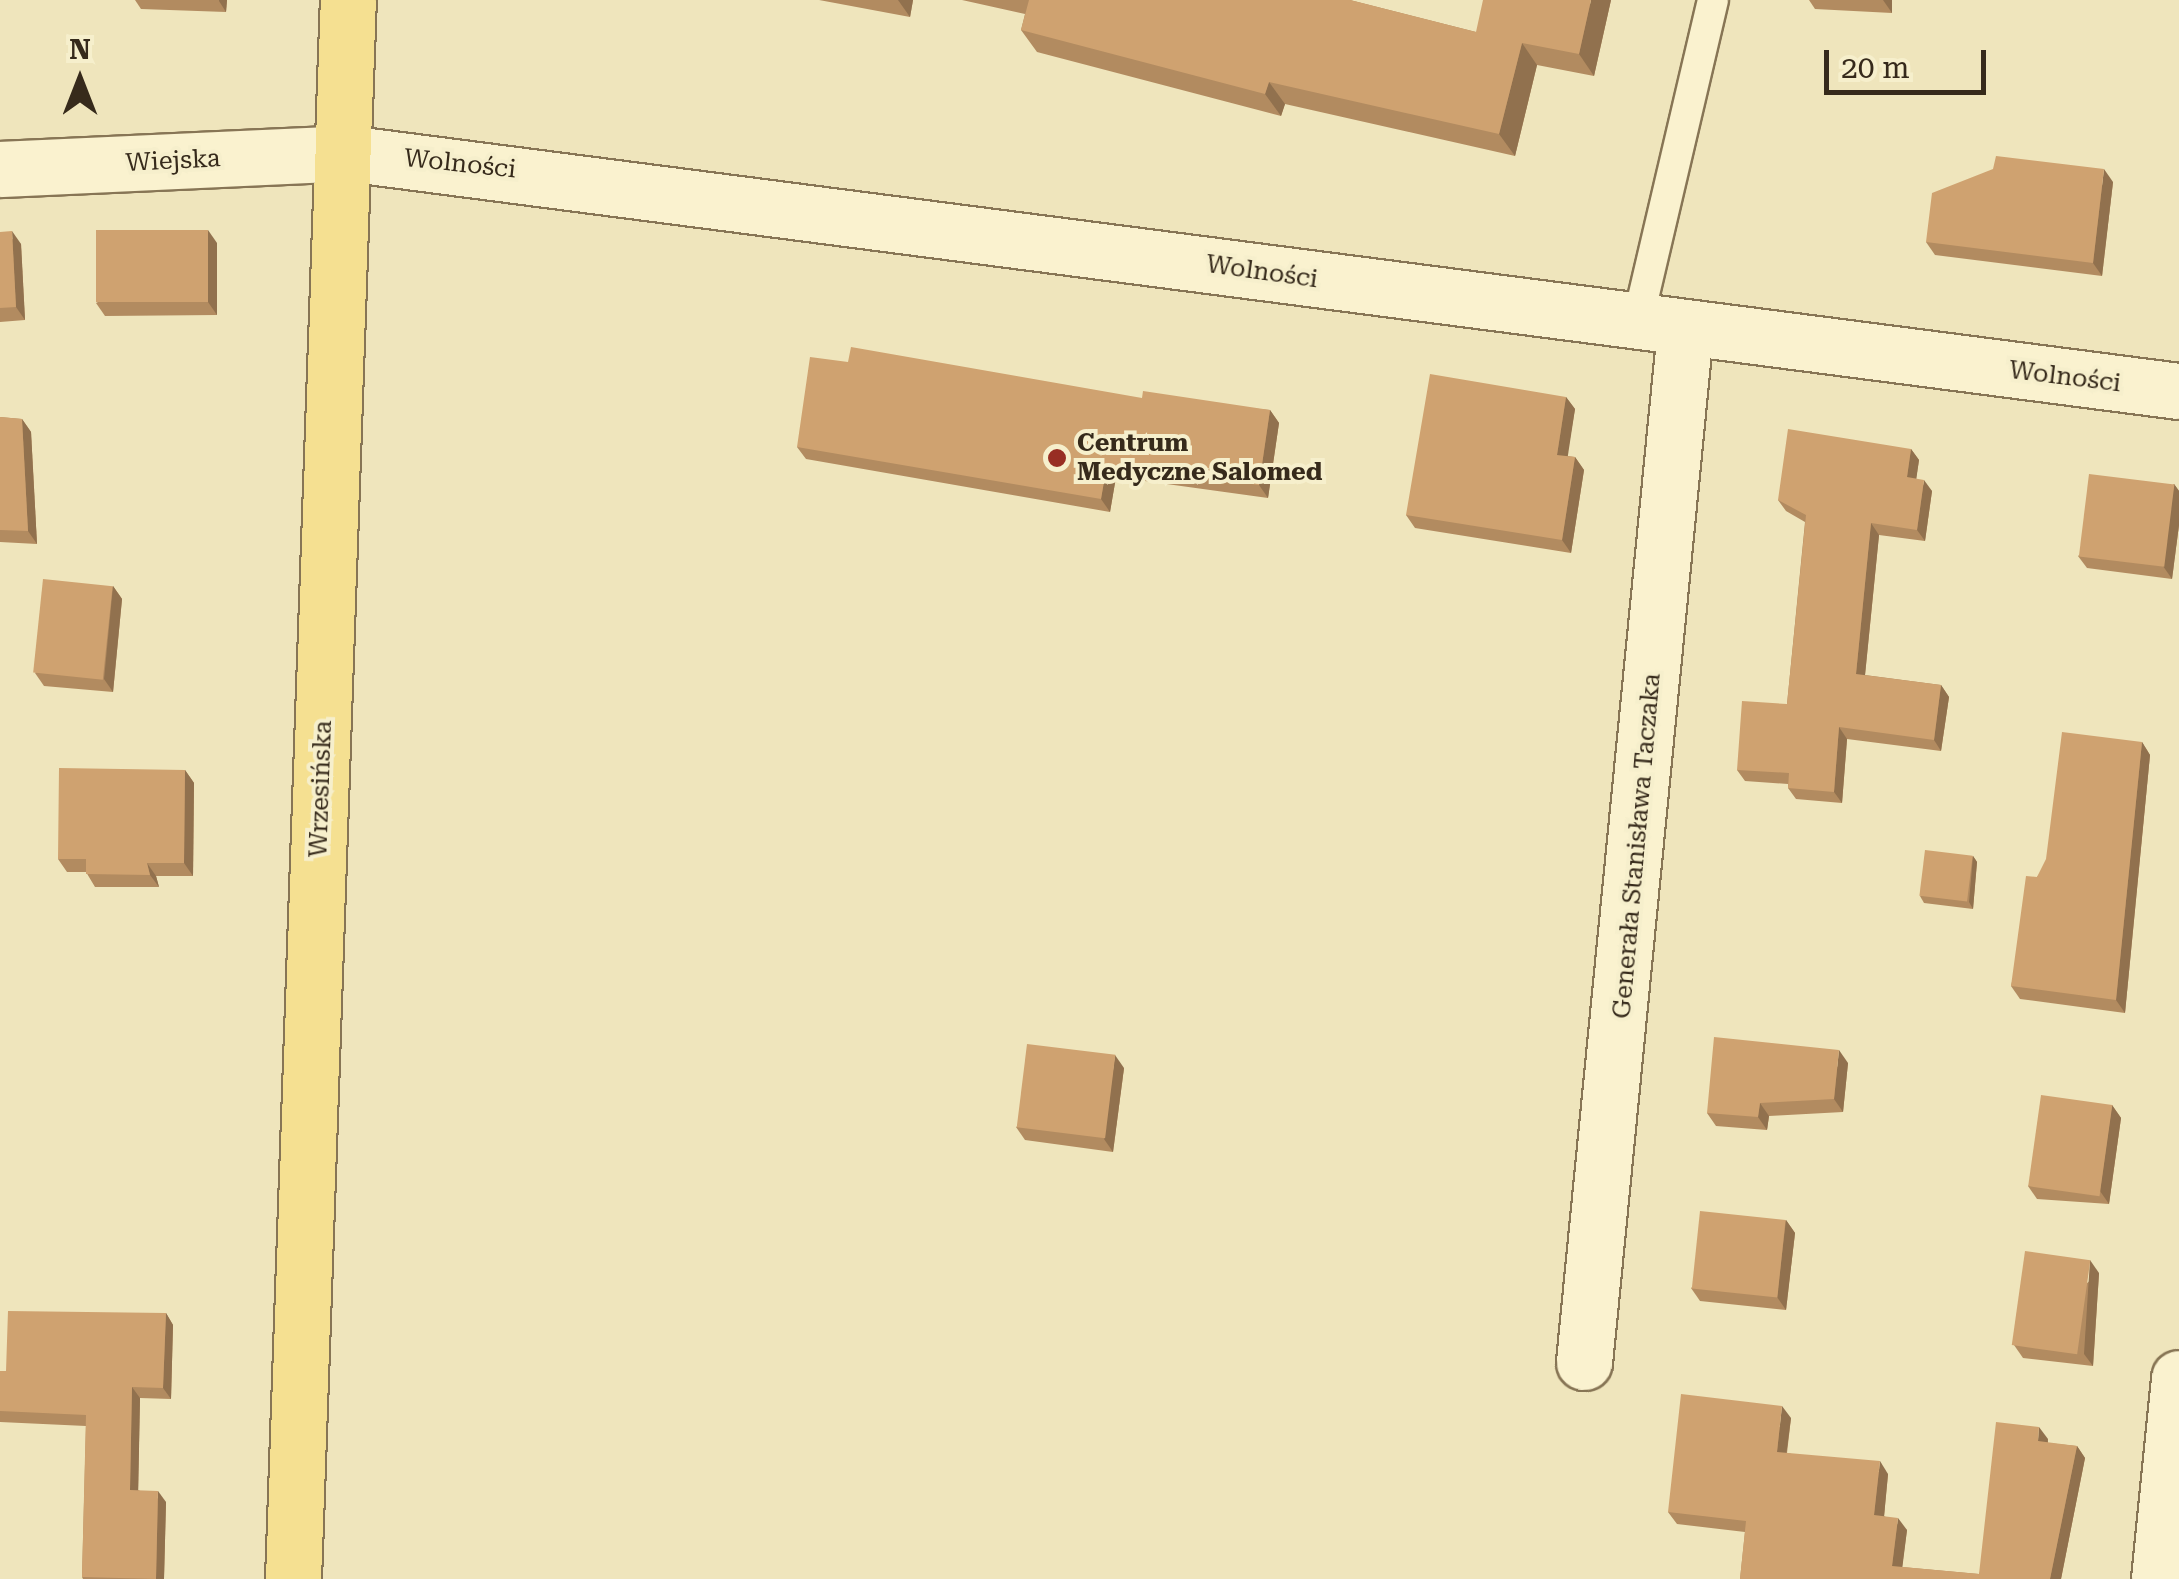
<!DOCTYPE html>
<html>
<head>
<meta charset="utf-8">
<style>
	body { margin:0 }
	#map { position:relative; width:2179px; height:1579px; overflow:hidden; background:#efe5bc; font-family:"Roboto Serif",serif }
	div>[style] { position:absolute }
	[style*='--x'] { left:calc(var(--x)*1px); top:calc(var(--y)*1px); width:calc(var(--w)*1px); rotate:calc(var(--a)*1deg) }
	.roads { filter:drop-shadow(2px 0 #877555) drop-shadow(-2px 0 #877555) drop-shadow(0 2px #877555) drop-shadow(0 -2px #877555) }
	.lane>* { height:30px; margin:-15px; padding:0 15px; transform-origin:15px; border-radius:15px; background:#faf2cf }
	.street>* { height:55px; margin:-27.5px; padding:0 27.5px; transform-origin:27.5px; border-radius:27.5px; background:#faf2cf }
	.secondary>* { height:55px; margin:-27.5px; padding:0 27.5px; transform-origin:27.5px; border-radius:27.5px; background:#faf2cf }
	.primary>* { height:55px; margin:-27.5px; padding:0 27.5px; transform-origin:27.5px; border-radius:27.5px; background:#f5e091 }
	.wall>* { inset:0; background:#b28b60 }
	.shaded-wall>* { inset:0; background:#91714e }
	.building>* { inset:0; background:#cfa270; transform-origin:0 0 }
	.dots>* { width:28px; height:28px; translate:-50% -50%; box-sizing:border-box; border:5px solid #f6efcc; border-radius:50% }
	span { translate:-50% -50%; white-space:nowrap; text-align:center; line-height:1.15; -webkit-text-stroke:8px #f6efcc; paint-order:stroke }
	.street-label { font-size:25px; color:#362a1b }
	.poi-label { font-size:25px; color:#362a1b; font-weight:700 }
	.left { translate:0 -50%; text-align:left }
	.north { position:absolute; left:30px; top:30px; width:100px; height:100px; -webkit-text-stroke:8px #f6efcc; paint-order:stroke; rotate:0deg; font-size:28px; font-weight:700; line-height:40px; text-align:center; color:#362a1b }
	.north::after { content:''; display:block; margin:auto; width:35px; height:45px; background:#362a1b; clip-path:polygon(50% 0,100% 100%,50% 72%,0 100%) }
	.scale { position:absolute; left:1824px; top:50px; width:162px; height:45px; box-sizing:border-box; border:5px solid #362a1b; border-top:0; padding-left:12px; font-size:30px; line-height:35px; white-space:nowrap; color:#362a1b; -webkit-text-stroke:8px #f6efcc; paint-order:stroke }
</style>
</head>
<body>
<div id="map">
	<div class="roads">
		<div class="lane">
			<div style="--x:1637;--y:324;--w:333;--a:-76.8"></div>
		</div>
		<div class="street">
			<div style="--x:0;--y:169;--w:346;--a:-2.6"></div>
			<div style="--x:1584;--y:1362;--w:1037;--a:-84.41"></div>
			<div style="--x:2159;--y:1579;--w:202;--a:-84.3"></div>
		</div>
		<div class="secondary">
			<div style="--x:346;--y:153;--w:1848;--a:7.4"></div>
		</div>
		<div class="primary">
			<div style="--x:293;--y:1579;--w:1580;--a:-88.01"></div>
		</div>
	</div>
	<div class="wall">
		<div style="clip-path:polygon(135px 0,227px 0,226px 12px,141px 9px)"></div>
		<div style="clip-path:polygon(819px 0,913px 0,910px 17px)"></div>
		<div style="clip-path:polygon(962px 0,1350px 0,1476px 32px,1611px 0,1594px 76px,1537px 65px,1515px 156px,1285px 104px,1281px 116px,1037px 52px,1021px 30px,1025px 14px)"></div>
		<div style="clip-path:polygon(1809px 0,1892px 0,1892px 13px,1815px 9px)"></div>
		<div style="clip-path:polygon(2113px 182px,2102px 276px,1935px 255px,1926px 242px)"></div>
		<div style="clip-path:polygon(0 232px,21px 244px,25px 320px,0 322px)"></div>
		<div style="clip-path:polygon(217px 243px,217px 315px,105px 316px,96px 303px)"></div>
		<div style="clip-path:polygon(1566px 397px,1575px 409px,1567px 456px,1575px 457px,1584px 470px,1571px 553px,1415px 528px,1406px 515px)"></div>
		<div style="clip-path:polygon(1142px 398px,1270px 410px,1279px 423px,1268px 498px,1116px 477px,1110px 512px,806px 459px,797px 447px)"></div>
		<div style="clip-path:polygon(0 417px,22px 419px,31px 432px,37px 544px,0 542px)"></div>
		<div style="clip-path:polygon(1911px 449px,1919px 460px,1916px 479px,1932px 491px,1925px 541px,1879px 535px,1865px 675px,1941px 685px,1949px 697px,1941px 751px,1847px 739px,1842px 803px,1796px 799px,1788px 788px,1788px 784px,1745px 781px,1737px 770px,1787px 704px,1805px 522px,1786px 511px,1778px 500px)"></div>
		<div style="clip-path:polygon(2174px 484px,2179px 491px,2179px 525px,2172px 579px,2087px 568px,2078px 556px)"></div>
		<div style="clip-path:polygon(113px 586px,122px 599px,113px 692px,44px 686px,35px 673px)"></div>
		<div style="clip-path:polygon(2142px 742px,2150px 755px,2125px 1013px,2020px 999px,2011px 986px,2037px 877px)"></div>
		<div style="clip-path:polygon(185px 770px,194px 783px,193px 876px,156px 876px,159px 887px,95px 887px,86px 872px,67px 872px,58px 859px)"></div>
		<div style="clip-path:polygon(1973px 856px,1977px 862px,1973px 909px,1924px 903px,1920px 896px)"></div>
		<div style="clip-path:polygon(1848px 1063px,1843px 1112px,1769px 1116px,1767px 1130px,1716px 1126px,1707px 1113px)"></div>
		<div style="clip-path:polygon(1124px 1068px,1113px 1152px,1025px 1140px,1016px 1127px)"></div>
		<div style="clip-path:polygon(2112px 1105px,2121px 1118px,2109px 1204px,2037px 1199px,2028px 1186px)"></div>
		<div style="clip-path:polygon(1786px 1220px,1795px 1233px,1786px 1310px,1700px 1301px,1691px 1288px)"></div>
		<div style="clip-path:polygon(2099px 1273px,2093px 1366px,2023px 1358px,2014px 1345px)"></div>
		<div style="clip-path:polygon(166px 1313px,173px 1325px,171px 1399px,140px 1398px,138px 1490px,166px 1502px,164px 1579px,83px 1579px,82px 1577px,86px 1426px,0 1422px,0 1371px,6px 1371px)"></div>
		<div style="clip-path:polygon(1791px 1418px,1787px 1453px,1888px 1474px,1884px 1516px,1907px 1530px,1902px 1567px,1979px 1574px,2048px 1439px,2048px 1443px,2077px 1446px,2085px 1458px,2061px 1579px,1740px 1579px,1745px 1532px,1677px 1524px,1668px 1512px)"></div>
	</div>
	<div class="shaded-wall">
		<div style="clip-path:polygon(219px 0,227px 0,226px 12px,219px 1px)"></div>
		<div style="clip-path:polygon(898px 0,913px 0,910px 17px)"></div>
		<div style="clip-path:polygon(1591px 0,1611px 0,1594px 76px,1579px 54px)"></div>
		<div style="clip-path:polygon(1883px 0,1892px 0,1892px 13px)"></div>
		<div style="clip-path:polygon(1522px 43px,1537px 65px,1515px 156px,1499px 134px)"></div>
		<div style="clip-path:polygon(1269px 82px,1285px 104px,1281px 116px,1265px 94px)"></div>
		<div style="clip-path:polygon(2104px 169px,2113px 182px,2102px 276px,2093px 263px)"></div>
		<div style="clip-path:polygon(208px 230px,217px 243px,217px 315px,208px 302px)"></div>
		<div style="clip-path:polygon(12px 231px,21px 244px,25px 320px,16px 307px)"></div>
		<div style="clip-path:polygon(1566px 397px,1575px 409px,1566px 468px,1557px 455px)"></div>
		<div style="clip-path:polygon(1270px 410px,1279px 423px,1268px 498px,1259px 485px)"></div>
		<div style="clip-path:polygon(22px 419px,31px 432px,37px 544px,28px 531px)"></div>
		<div style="clip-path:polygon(1911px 449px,1919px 460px,1915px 488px,1907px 477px)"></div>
		<div style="clip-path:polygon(1575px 457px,1584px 470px,1571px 553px,1562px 540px)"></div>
		<div style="clip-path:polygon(1107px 464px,1116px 477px,1110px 512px,1101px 499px)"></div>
		<div style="clip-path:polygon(1924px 480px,1932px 491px,1925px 541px,1917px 530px)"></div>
		<div style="clip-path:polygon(2174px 484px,2179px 491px,2179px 525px,2172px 579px,2163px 566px)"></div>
		<div style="clip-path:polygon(1871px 523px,1879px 535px,1864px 685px,1856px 674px)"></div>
		<div style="clip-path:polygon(113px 586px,122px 599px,113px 692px,104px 679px)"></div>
		<div style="clip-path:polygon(1941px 685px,1949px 697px,1941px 751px,1934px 740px)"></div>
		<div style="clip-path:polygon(1839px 727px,1847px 739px,1842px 803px,1834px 792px)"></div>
		<div style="clip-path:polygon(2142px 742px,2150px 755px,2125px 1013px,2116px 1000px)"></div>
		<div style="clip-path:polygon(185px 770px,194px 783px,193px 876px,184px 863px)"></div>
		<div style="clip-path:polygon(1973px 856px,1977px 862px,1973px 909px,1969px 902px)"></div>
		<div style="clip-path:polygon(147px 863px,156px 876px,159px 887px,150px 875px)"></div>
		<div style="clip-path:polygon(1839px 1050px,1848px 1063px,1843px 1112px,1834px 1099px)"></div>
		<div style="clip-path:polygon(1115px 1055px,1124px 1068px,1113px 1152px,1104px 1139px)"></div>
		<div style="clip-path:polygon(1760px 1103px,1769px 1116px,1767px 1130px,1758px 1117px)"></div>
		<div style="clip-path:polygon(2112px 1105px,2121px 1118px,2109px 1204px,2100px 1191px)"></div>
		<div style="clip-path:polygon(1786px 1220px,1795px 1233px,1786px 1310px,1777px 1297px)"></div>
		<div style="clip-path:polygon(2090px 1260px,2099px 1273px,2093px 1366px,2084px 1354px)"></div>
		<div style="clip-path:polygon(166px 1313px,173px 1325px,171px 1399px,163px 1388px)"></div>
		<div style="clip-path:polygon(132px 1387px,140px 1398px,138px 1501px,130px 1490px)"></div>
		<div style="clip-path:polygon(1782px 1406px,1791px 1418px,1785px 1464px,1777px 1452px)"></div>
		<div style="clip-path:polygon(2039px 1427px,2048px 1439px,2046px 1454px,2038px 1441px)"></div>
		<div style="clip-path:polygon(2077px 1446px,2085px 1458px,2061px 1579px,2050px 1579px)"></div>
		<div style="clip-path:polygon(1880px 1461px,1888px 1474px,1883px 1528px,1874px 1515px)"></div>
		<div style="clip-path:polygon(158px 1491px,166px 1502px,164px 1579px,156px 1579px)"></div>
		<div style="clip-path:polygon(1898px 1518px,1907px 1530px,1901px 1578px,1892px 1566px)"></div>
	</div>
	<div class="building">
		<div style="clip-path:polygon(1029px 0,1350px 0,1476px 32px,1483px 0,1591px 0,1579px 54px,1522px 43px,1499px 134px,1269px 82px,1265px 94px,1021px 30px)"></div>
		<div style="clip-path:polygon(1996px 156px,2104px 169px,2093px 263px,1926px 242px,1932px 193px,1993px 169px)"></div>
		<div style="left:208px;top:230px;width:72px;height:112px;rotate:90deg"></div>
		<div style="clip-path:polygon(12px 231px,16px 307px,0 308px,0 232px)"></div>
		<div style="clip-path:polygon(851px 347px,1142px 398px,1143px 391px,1270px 410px,1259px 485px,1107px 464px,1101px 499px,797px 447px,810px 357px,848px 362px)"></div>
		<div style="clip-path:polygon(1430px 374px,1566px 397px,1557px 455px,1575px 457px,1562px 540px,1406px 515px)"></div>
		<div style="clip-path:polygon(0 417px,22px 419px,28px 531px,0 530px)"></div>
		<div style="clip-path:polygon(1788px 429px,1911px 449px,1907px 477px,1924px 480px,1917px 530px,1871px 523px,1856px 674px,1941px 685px,1934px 740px,1839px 727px,1834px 792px,1788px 788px,1789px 773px,1737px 770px,1742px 701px,1787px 704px,1806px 515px,1778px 500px)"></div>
		<div style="left:2089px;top:474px;width:86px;height:83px;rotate:7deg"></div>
		<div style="left:43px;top:579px;width:70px;height:94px;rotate:6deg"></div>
		<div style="clip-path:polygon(2062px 732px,2142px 742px,2116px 1000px,2011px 986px,2026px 876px,2037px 877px,2046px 859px)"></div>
		<div style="clip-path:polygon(59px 768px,185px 770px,184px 863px,147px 863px,150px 875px,86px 874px,86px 859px,58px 859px)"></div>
		<div style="left:1925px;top:850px;width:48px;height:46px;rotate:7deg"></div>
		<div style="clip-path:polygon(1714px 1037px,1839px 1050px,1834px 1099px,1760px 1103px,1758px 1117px,1707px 1113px)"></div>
		<div style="left:1027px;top:1044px;width:89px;height:84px;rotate:7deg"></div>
		<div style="left:2041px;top:1095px;width:72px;height:92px;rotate:8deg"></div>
		<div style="left:1700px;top:1211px;width:86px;height:78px;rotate:6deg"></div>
		<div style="left:2025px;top:1251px;width:66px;height:95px;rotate:8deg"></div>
		<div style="clip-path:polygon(8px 1311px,166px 1313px,163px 1388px,132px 1387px,130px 1490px,158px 1491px,156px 1579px,82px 1577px,86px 1415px,0 1411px,0 1371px,6px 1371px)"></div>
		<div style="clip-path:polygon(1681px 1394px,1782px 1406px,1777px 1452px,1880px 1461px,1874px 1515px,1898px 1518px,1892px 1566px,1979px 1574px,1996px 1422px,2039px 1427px,2038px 1441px,2077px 1446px,2050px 1579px,1740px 1579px,1746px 1521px,1668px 1512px)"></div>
	</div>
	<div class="dots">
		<div style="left:1057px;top:458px;background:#982e23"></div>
	</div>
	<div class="street-label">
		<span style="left:173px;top:161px;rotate:-3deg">Wiejska</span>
		<span style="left:460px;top:164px;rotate:6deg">Wolności</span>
		<span style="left:1262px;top:272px;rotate:8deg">Wolności</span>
		<span style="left:2065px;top:377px;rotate:7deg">Wolności</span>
		<span style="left:321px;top:789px;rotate:-88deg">Wrzesińska</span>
		<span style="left:1637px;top:846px;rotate:-85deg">Generała Stanisława Taczaka</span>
	</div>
	<div class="poi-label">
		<span class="left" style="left:1077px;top:458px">Centrum<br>Medyczne Salomed</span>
	</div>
	<div class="north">N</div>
	<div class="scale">20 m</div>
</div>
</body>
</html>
